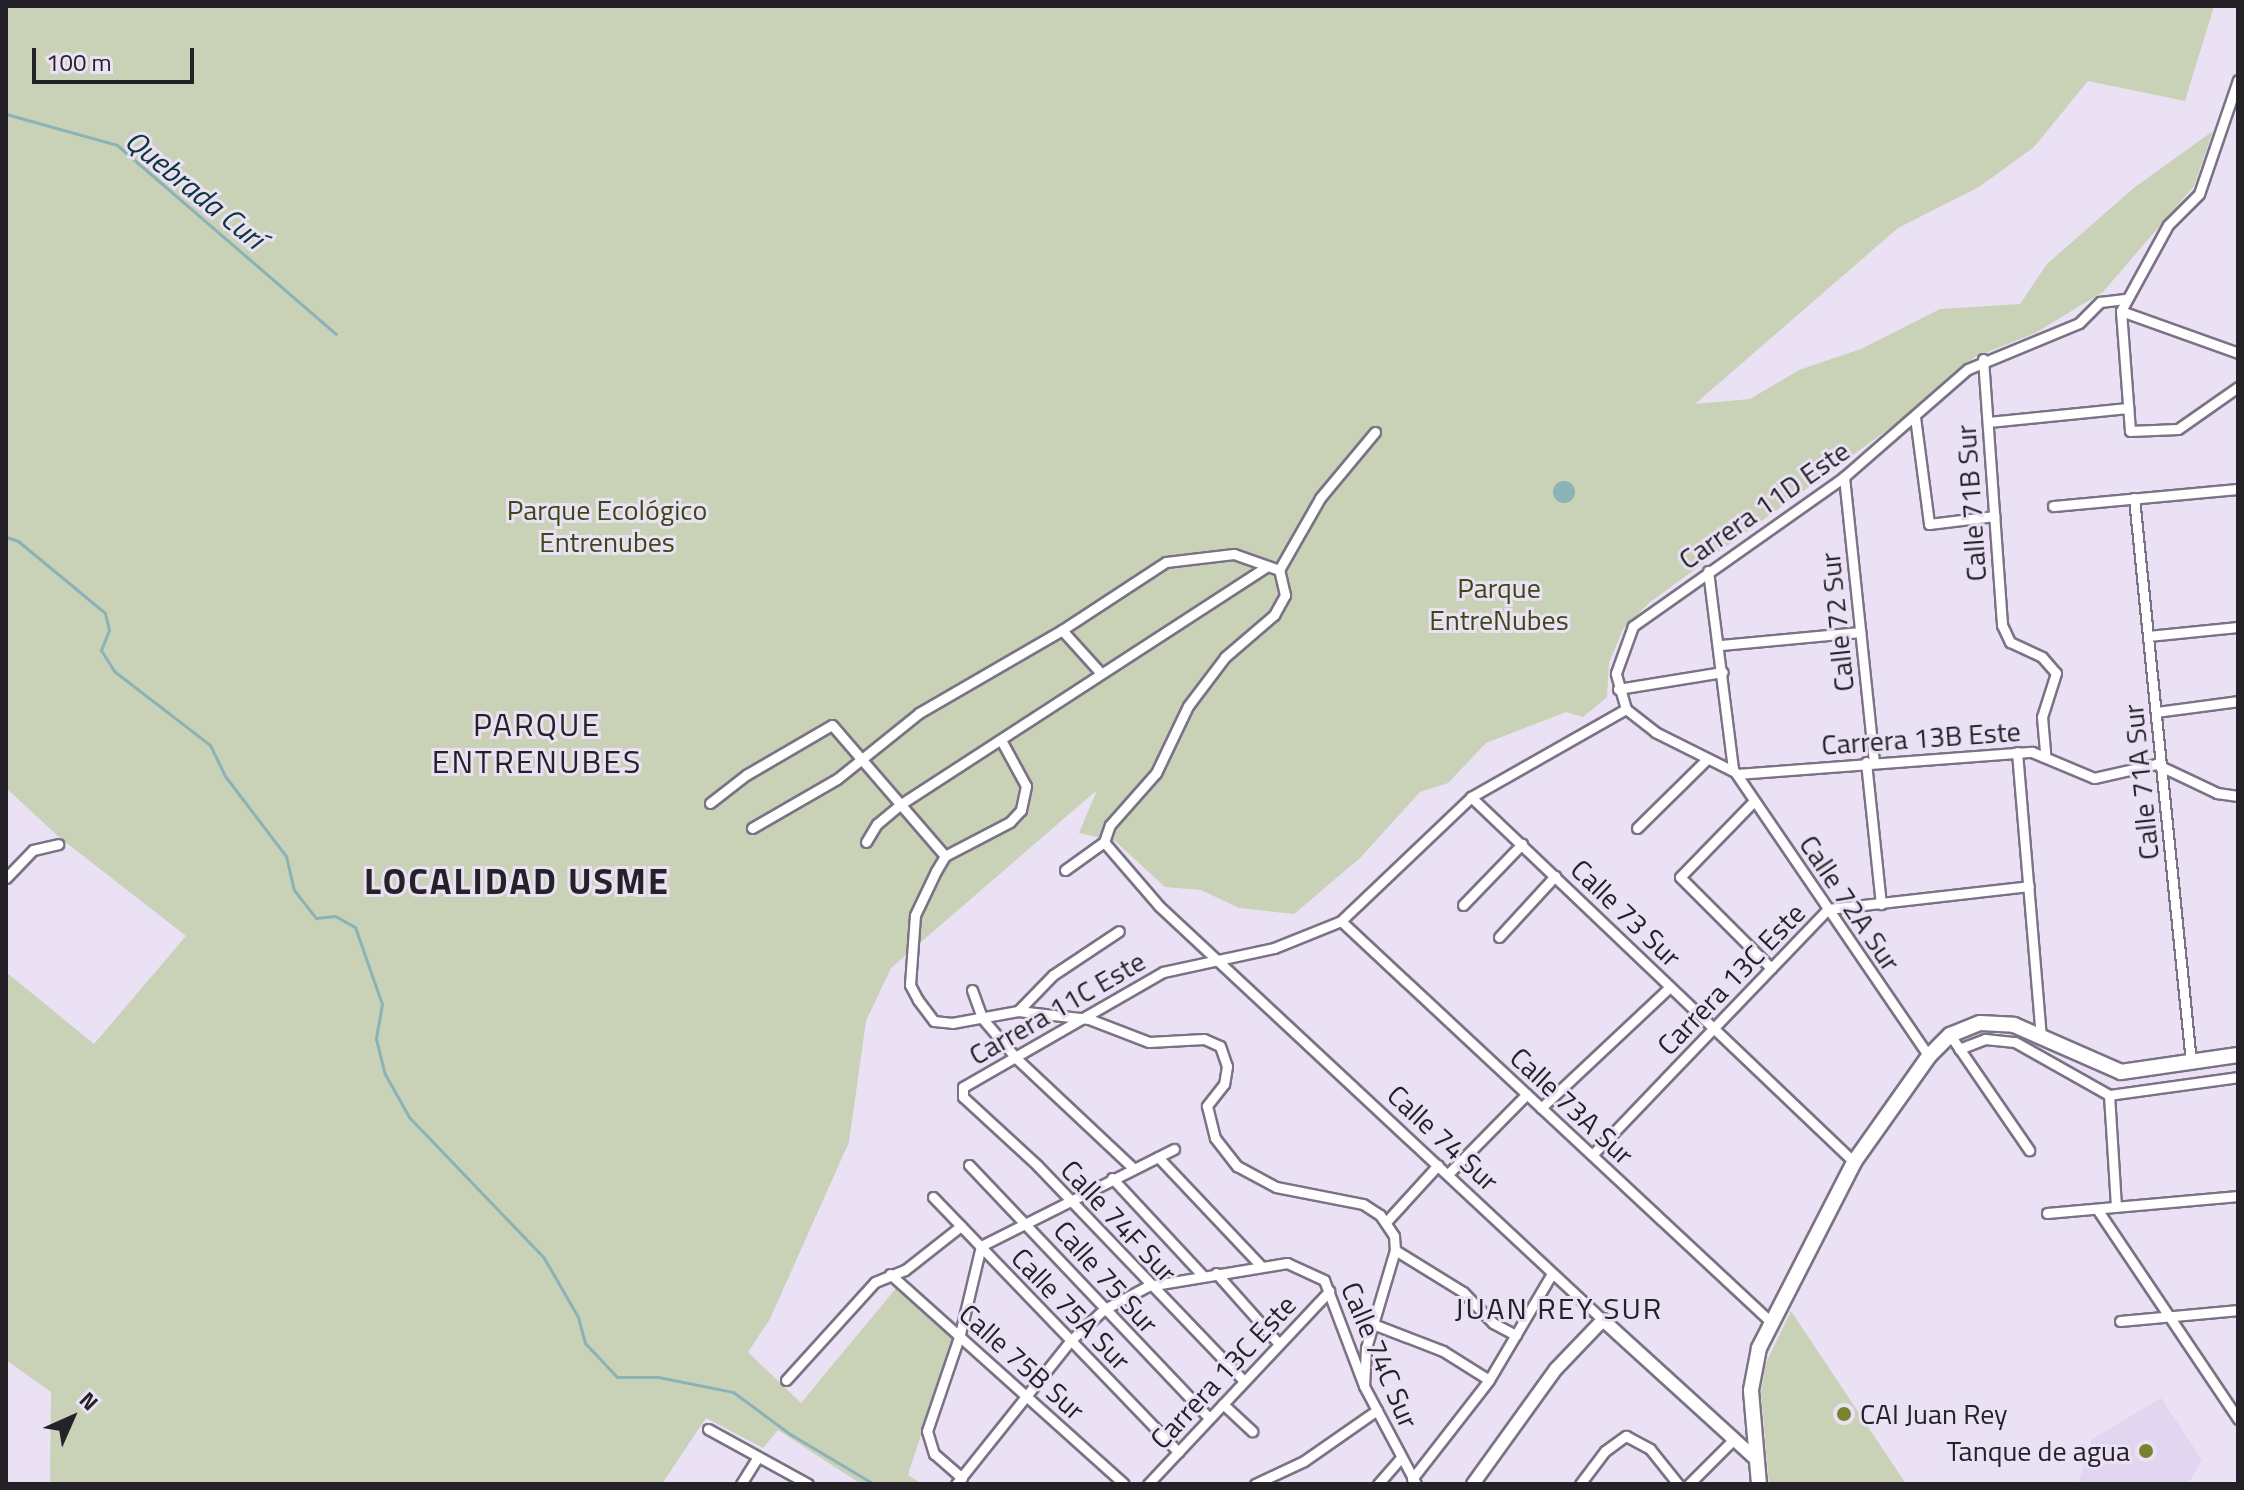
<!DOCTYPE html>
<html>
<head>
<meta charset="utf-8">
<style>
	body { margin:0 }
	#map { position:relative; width:2244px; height:1490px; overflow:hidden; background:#eae1f5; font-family:"Titillium Web",sans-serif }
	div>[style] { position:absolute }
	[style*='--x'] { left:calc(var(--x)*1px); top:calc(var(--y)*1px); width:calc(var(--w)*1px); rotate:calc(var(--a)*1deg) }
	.built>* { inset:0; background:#e1d5ef }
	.green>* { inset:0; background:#c9d1b6 }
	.water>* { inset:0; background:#8ab3b8 }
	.round { border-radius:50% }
	.stream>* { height:3px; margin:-1.5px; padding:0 1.5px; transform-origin:1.5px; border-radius:1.5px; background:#8ab3b8 }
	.roads { filter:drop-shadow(2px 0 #7b7385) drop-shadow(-2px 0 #7b7385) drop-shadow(0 2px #7b7385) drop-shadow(0 -2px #7b7385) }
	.minor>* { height:9px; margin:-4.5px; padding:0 4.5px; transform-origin:4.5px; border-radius:4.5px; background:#fff }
	.tertiary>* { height:12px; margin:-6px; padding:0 6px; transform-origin:6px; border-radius:6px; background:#fff }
	.secondary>* { height:14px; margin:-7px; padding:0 7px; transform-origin:7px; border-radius:7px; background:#fff }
	.dots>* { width:22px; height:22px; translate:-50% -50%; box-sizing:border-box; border:4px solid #eae1f5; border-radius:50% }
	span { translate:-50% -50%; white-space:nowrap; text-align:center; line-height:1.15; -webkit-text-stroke:6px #eae1f5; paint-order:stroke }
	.street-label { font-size:28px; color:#242128 }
	.park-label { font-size:28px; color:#3c4714 }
	.poi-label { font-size:28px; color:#242128 }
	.left { translate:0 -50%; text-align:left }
	.right { translate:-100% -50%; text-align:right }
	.water-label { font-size:30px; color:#0c363a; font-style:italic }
	.neighbourhood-label { font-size:30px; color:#242128; letter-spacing:2px }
	.quarter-label { font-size:32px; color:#242128; letter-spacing:2px }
	.district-label { font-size:36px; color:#242128; font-weight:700; letter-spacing:2px }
	.frame { position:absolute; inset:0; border:8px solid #242128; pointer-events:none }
	.north { position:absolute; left:32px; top:1378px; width:80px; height:80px; -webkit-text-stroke:6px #eae1f5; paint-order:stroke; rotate:45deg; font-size:22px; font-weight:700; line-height:32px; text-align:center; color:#242128 }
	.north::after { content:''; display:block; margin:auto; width:28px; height:36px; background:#242128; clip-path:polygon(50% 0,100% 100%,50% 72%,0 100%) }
	.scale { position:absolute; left:32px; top:48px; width:162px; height:36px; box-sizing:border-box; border:4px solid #242128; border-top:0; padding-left:10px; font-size:24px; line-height:28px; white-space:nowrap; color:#242128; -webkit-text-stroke:6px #eae1f5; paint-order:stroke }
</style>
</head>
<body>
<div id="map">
	<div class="built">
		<div style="clip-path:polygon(2161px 1398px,2202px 1460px,2188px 1484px,2078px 1484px,2092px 1439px)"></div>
	</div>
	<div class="green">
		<div style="clip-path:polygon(6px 6px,2214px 6px,2185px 101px,2088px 81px,2034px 147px,1979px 187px,1898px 228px,1695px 404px,1750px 399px,1799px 370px,1861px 349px,1940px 309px,2020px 304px,2047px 264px,2135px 187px,2213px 131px,2194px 186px,2103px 292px,2035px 333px,1975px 357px,1912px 412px,1650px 602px,1623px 629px,1609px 663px,1607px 697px,1583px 717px,1566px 712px,1486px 743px,1448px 783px,1420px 792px,1360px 858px,1294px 914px,1239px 908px,1201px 890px,1165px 887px,1115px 841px,1079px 833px,1097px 790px,891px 968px,866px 1021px,849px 1142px,770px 1319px,748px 1352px,801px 1403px,897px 1287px,953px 1335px,908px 1475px,922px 1484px,861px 1484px,778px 1430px,763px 1448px,706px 1418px,662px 1484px,50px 1484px,51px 1392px,6px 1360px,6px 972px,94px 1044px,186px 936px,59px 837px,6px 788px)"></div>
		<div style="clip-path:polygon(1791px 1311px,1906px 1484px,1769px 1484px,1761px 1392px,1765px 1365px)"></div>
	</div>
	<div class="water">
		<div class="round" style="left:1553px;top:481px;width:22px;height:22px"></div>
	</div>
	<div class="stream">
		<div style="--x:6;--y:114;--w:115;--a:15.6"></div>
		<div style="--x:117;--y:145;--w:289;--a:40.8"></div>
		<div style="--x:6;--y:537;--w:13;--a:18"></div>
		<div style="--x:18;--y:541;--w:113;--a:39.6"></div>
		<div style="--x:105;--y:613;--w:17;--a:77"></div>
		<div style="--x:109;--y:630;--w:22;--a:112"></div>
		<div style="--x:101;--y:650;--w:25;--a:58"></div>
		<div style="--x:114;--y:671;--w:121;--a:37.6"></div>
		<div style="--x:210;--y:745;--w:34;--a:64"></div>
		<div style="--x:225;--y:776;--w:101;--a:52.7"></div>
		<div style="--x:286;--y:856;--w:35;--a:77"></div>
		<div style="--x:294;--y:890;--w:36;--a:52"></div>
		<div style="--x:316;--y:918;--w:19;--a:-6"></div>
		<div style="--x:335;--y:916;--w:23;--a:29"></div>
		<div style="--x:355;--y:927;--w:82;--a:70.7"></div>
		<div style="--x:382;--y:1004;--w:36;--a:100"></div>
		<div style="--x:376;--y:1039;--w:36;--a:76"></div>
		<div style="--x:385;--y:1074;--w:49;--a:60.8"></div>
		<div style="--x:409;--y:1117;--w:195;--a:46.2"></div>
		<div style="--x:544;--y:1258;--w:68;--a:60"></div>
		<div style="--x:578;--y:1317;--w:27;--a:75"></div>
		<div style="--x:585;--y:1343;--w:47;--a:46.7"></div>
		<div style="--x:617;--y:1377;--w:41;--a:0"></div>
		<div style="--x:658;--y:1377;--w:76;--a:11.3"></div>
		<div style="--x:733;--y:1392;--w:71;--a:36.4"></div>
		<div style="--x:790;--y:1434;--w:98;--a:30.8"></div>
	</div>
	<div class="roads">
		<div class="minor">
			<div style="--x:2238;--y:80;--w:120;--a:108.9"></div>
			<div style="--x:2199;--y:194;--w:44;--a:135"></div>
			<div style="--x:2168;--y:225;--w:98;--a:118.7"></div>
			<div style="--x:2121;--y:311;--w:120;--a:85.7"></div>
			<div style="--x:2130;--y:431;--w:48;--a:-2.4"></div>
			<div style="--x:2178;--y:429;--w:73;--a:-35"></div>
			<div style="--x:2121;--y:311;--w:124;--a:19.7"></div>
			<div style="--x:1983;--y:359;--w:267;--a:85.9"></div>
			<div style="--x:2002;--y:625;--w:19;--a:65"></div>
			<div style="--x:2010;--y:642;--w:35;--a:25"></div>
			<div style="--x:2042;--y:657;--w:21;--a:49"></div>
			<div style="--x:2056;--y:673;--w:46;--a:107.7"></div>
			<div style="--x:2042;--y:717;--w:37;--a:85"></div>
			<div style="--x:1915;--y:417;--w:108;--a:82.5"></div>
			<div style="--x:1929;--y:524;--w:66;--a:-6.9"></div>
			<div style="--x:1988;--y:422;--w:141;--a:-5.7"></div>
			<div style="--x:1844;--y:477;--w:287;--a:84"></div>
			<div style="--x:2134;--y:498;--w:567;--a:84.23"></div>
			<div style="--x:2053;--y:506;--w:186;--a:-5.3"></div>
			<div style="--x:1279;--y:570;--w:83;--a:-60.3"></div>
			<div style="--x:1320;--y:498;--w:86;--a:-50.2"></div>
			<div style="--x:1708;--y:571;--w:201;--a:82.8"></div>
			<div style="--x:1062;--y:630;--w:55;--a:47.9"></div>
			<div style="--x:2148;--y:636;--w:90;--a:-5.7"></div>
			<div style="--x:1721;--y:645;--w:140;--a:-5.3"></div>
			<div style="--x:1618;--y:689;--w:106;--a:-9.2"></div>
			<div style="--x:1626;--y:709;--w:37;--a:-106"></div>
			<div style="--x:1616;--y:673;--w:50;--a:-70.1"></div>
			<div style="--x:1633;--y:626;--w:258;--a:-35.2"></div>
			<div style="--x:1844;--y:477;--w:164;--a:-41.1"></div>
			<div style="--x:1968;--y:369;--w:120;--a:-22.5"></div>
			<div style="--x:2079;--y:323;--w:30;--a:-45"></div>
			<div style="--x:2100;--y:302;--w:25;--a:-7"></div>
			<div style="--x:1626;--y:709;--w:37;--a:38"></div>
			<div style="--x:1655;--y:732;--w:89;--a:26.6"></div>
			<div style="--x:1735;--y:772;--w:344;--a:55.7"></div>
			<div style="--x:2156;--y:712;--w:83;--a:-7.6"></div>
			<div style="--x:1001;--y:740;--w:52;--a:61.5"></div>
			<div style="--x:1026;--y:786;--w:25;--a:102"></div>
			<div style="--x:1021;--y:810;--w:16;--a:133"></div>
			<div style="--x:1010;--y:822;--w:73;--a:152.4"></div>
			<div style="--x:945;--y:856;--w:17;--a:121"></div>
			<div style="--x:936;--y:871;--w:49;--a:115.5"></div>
			<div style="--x:915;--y:915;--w:70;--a:94.1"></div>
			<div style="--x:910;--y:985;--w:17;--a:62"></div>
			<div style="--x:918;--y:1000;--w:26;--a:53"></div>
			<div style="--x:934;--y:1021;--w:18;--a:6"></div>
			<div style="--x:952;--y:1023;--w:67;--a:-10.3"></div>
			<div style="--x:1018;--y:1011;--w:71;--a:6.4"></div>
			<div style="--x:1089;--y:1019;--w:64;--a:21"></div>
			<div style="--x:1149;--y:1042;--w:55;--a:-3.1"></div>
			<div style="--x:1204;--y:1039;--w:17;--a:24"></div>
			<div style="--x:1220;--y:1046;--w:21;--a:71"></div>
			<div style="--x:1227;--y:1066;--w:18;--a:99"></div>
			<div style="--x:1224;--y:1084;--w:28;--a:128"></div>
			<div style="--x:1207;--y:1106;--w:33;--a:76"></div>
			<div style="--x:1215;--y:1138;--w:36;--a:52"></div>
			<div style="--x:1237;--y:1166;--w:44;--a:28.3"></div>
			<div style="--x:1276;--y:1187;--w:89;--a:11.1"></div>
			<div style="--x:1363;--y:1204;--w:20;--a:33"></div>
			<div style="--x:1380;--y:1215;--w:25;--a:56"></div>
			<div style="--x:1394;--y:1236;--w:14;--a:86"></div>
			<div style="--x:1395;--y:1250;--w:102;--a:106.5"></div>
			<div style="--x:1366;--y:1348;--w:38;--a:93"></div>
			<div style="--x:2017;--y:752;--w:285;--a:85.2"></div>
			<div style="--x:1866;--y:762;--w:143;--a:84"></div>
			<div style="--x:1737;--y:774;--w:296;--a:-4.3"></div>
			<div style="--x:2032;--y:752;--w:67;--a:22.8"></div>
			<div style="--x:2094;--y:778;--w:64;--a:-12.7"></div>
			<div style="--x:2156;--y:764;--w:68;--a:25.4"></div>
			<div style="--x:2217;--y:793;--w:21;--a:8"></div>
			<div style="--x:1471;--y:797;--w:529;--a:43.62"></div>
			<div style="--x:1754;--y:801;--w:106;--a:134.2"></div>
			<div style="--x:1680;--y:877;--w:129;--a:45"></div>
			<div style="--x:710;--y:803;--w:46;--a:-37.9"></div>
			<div style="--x:746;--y:775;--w:99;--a:-30.2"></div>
			<div style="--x:832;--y:725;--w:173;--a:49.2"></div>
			<div style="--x:752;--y:828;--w:98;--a:-30"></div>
			<div style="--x:837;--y:779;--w:105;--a:-38.8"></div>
			<div style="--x:919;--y:713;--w:165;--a:-30.1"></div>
			<div style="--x:1062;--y:630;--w:124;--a:-33.2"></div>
			<div style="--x:1166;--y:562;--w:68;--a:-6.7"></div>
			<div style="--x:1234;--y:554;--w:48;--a:19.6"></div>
			<div style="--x:1637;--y:828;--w:98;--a:-44.6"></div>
			<div style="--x:866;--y:842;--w:21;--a:-59"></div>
			<div style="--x:877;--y:824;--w:31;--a:-40"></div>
			<div style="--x:901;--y:804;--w:437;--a:-33"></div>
			<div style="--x:1104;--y:842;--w:84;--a:49.3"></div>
			<div style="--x:1159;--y:906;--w:607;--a:43"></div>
			<div style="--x:1065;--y:870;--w:48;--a:-35.7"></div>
			<div style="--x:1104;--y:842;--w:18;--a:-71"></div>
			<div style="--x:1110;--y:825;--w:69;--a:-48.5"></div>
			<div style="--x:1156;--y:773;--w:74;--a:-64.5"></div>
			<div style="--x:1188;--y:706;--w:61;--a:-52.9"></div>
			<div style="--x:1225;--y:657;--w:65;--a:-40.6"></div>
			<div style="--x:1274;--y:615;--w:23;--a:-61"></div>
			<div style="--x:1285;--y:595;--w:26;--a:-103"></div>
			<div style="--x:6;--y:878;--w:39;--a:-46"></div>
			<div style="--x:33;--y:850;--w:26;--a:-13"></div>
			<div style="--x:1463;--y:905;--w:85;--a:-46"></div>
			<div style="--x:1341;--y:921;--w:589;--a:43.01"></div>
			<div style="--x:1499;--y:937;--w:83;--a:-47.4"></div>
			<div style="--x:972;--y:990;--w:30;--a:70"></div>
			<div style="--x:982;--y:1018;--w:54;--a:49.5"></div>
			<div style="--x:1017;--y:1059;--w:158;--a:43.2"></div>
			<div style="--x:1018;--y:1011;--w:50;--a:-45.8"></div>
			<div style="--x:1053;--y:975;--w:79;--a:-33.7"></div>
			<div style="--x:1950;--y:1035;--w:140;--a:55.5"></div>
			<div style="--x:1959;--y:1049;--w:28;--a:-21"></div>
			<div style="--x:1985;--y:1039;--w:30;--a:6"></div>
			<div style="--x:2015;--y:1042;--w:108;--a:29.4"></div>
			<div style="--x:2109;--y:1095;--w:130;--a:-7.9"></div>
			<div style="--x:2109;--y:1095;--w:112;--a:86.4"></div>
			<div style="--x:1541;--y:1108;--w:177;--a:-43.2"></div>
			<div style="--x:1592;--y:1155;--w:341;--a:-46.2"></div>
			<div style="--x:1828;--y:909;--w:202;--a:-6.5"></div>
			<div style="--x:1158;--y:1157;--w:150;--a:46.6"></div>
			<div style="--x:969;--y:1165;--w:349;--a:46.5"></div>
			<div style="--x:1448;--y:1174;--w:112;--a:-45.4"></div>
			<div style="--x:1112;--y:1178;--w:134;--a:47.1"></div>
			<div style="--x:933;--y:1197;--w:354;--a:46.1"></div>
			<div style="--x:2097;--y:1209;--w:253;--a:56.1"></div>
			<div style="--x:2047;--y:1213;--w:192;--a:-5.1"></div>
			<div style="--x:1386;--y:1222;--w:77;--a:-47.6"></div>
			<div style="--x:1395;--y:1250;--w:80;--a:31.7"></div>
			<div style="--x:1463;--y:1292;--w:43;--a:45.9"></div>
			<div style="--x:1493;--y:1323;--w:26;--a:28"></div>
			<div style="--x:1216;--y:1273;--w:95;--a:48.4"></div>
			<div style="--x:890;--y:1274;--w:314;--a:41.9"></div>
			<div style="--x:2120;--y:1321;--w:119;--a:-5.3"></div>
			<div style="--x:1373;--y:1324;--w:75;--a:21.1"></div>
			<div style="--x:1443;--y:1351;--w:54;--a:32.2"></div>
			<div style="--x:786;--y:1380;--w:132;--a:-47.8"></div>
			<div style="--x:875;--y:1282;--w:32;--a:-22"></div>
			<div style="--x:905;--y:1270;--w:71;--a:-38.2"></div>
			<div style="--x:1244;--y:1381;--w:299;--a:-133.8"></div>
			<div style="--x:1037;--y:1165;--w:100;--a:-137.4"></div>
			<div style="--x:963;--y:1097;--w:10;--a:-90"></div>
			<div style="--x:963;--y:1087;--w:231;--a:-29.9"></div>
			<div style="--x:1163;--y:972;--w:114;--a:-12.2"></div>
			<div style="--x:1274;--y:948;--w:72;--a:-21.9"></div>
			<div style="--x:1341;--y:921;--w:180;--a:-43.6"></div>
			<div style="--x:1471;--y:797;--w:178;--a:-29.6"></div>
			<div style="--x:1223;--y:1404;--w:40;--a:43"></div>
			<div style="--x:708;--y:1429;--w:114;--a:28.8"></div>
			<div style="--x:962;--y:1478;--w:37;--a:-139"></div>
			<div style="--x:934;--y:1454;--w:24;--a:-107"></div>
			<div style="--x:927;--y:1431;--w:102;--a:-71.2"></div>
			<div style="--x:960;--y:1334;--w:90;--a:-76.6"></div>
			<div style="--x:981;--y:1246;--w:216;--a:-26.7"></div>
			<div style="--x:1412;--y:1479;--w:125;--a:-52.1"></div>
			<div style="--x:1489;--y:1380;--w:122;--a:-59.4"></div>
			<div style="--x:741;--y:1484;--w:31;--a:-58"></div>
			<div style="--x:956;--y:1484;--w:183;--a:-51.4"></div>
			<div style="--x:1070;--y:1341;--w:45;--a:-43.2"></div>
			<div style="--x:1103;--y:1310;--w:51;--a:-28.1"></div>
			<div style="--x:1148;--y:1286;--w:141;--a:-9.4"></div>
			<div style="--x:1287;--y:1263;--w:41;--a:24.7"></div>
			<div style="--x:1324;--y:1280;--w:113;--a:69.3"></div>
			<div style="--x:1364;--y:1386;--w:111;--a:62"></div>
			<div style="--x:1148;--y:1484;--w:265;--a:-46.8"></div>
			<div style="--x:1255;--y:1484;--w:54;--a:-25.1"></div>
			<div style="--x:1304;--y:1461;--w:89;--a:-34.9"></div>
			<div style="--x:1378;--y:1484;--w:35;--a:-49"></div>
			<div style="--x:1580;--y:1484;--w:41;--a:-52.9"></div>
			<div style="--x:1605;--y:1451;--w:26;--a:-36"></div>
			<div style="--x:1626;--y:1436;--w:27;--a:28"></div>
			<div style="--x:1650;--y:1449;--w:45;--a:51.3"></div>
			<div style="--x:1689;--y:1484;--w:61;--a:-45"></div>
		</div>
		<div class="tertiary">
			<div style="--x:1473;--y:1484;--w:142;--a:-54.2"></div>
			<div style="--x:1556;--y:1369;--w:68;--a:-46.2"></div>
			<div style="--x:1603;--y:1320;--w:208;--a:42.3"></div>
		</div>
		<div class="secondary">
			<div style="--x:1759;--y:1484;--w:94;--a:-94.9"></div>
			<div style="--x:1751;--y:1390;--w:43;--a:-79.2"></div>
			<div style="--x:1759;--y:1348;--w:209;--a:-62.9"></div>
			<div style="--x:1854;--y:1162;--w:130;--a:-54.7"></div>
			<div style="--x:1929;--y:1056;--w:30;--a:-45"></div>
			<div style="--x:1950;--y:1035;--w:32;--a:-22"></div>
			<div style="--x:1980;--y:1023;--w:34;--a:3"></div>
			<div style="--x:2014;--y:1025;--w:117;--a:23.7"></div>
			<div style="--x:2121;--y:1072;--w:118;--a:-8.3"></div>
		</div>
	</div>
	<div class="dots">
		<div style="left:1844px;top:1414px;background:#79832f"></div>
		<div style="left:2146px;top:1451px;background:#79832f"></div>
	</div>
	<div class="street-label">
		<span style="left:1971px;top:503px;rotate:-94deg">Calle 71B Sur</span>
		<span style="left:1764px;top:505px;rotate:-35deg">Carrera 11D Este</span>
		<span style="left:1837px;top:622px;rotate:-96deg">Calle 72 Sur</span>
		<span style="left:1921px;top:738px;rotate:-4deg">Carrera 13B Este</span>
		<span style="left:2141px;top:782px;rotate:-96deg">Calle 71A Sur</span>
		<span style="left:1850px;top:903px;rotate:56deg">Calle 72A Sur</span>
		<span style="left:1626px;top:913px;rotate:44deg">Calle 73 Sur</span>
		<span style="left:1731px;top:979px;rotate:-46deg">Carrera 13C Este</span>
		<span style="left:1057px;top:1008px;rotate:-30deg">Carrera 11C Este</span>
		<span style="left:1572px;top:1106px;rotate:43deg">Calle 73A Sur</span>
		<span style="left:1443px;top:1138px;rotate:43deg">Calle 74 Sur</span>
		<span style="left:1119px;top:1221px;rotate:47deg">Calle 74F Sur</span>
		<span style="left:1106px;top:1277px;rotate:48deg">Calle 75 Sur</span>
		<span style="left:1071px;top:1309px;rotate:46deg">Calle 75A Sur</span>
		<span style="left:1380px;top:1355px;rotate:67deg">Calle 74C Sur</span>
		<span style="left:1022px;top:1362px;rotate:42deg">Calle 75B Sur</span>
		<span style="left:1223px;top:1372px;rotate:-47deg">Carrera 13C Este</span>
	</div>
	<div class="park-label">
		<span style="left:607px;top:526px">Parque Ecológico<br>Entrenubes</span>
		<span style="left:1499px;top:604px">Parque<br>EntreNubes</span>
	</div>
	<div class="poi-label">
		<span class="left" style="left:1860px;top:1414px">CAI Juan Rey</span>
		<span class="right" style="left:2130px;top:1451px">Tanque de agua</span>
	</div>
	<div class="water-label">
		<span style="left:195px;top:189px;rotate:39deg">Quebrada Curí</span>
	</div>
	<div class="neighbourhood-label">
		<span style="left:1559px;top:1308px">JUAN REY SUR</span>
	</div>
	<div class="quarter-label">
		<span style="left:537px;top:743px">PARQUE<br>ENTRENUBES</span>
	</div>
	<div class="district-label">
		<span style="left:517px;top:881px">LOCALIDAD USME</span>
	</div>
	<div class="frame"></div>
	<div class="north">N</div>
	<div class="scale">100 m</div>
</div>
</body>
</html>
